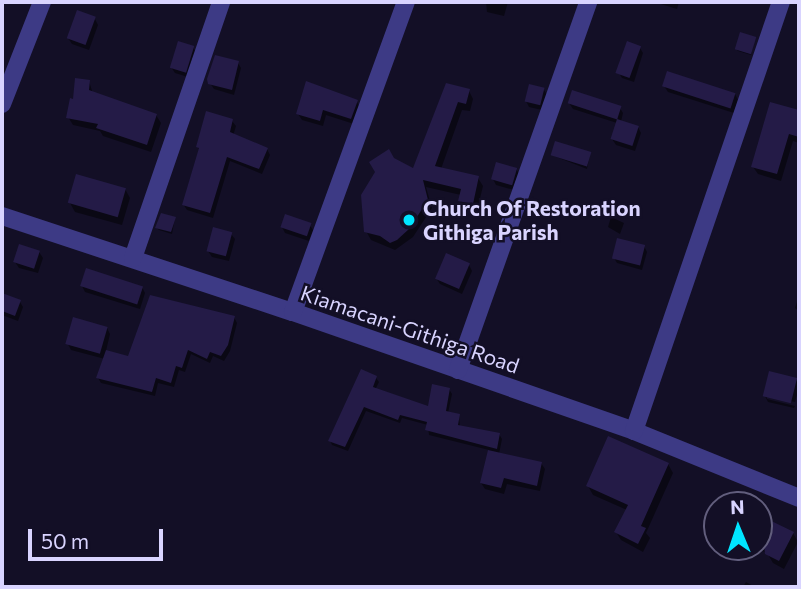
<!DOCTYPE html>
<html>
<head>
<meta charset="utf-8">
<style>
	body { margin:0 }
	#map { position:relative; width:801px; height:589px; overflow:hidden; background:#130f26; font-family:Commissioner,sans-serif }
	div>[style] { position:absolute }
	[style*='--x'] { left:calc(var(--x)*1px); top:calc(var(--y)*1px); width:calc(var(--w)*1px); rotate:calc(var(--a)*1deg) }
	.shadow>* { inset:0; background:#0007 }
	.building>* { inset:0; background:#241b47; transform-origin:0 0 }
	.minor>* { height:18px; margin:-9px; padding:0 9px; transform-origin:9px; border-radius:9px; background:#3d3a85 }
	.dots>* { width:19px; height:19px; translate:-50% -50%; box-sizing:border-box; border:4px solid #130f26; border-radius:50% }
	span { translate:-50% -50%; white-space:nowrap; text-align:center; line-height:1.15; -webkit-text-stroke:5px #130f26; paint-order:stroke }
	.poi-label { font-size:21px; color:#d9d4ff; font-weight:700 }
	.left { translate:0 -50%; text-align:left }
	.street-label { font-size:21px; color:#d9d4ff }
	.frame { position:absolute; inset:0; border:4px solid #d9d4ff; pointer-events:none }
	.north { position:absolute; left:703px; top:491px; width:70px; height:70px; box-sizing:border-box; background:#130f26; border:2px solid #625e7d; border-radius:50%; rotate:358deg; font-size:19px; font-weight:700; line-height:28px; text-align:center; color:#d9d4ff }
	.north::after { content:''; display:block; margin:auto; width:24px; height:32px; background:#00e5ff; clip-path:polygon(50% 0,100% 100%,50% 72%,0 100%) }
	.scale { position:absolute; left:28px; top:529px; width:135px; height:32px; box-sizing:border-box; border:4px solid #d9d4ff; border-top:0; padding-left:9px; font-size:21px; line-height:24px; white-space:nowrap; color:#d9d4ff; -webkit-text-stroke:5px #130f26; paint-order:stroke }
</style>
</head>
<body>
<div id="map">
	<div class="shadow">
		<div style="clip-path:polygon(486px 2px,508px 2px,504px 16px,487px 12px)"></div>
		<div style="clip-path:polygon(654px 2px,679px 2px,677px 9px)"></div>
		<div style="clip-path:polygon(95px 19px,98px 25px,89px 50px,72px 44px,68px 38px)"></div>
		<div style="clip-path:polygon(754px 39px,751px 55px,738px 51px,736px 49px)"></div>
		<div style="clip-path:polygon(193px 47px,196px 53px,188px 77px,175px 73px,171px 67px)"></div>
		<div style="clip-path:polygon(640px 48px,643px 53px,634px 82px,622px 78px,619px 73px)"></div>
		<div style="clip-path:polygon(238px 63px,241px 68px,234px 95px,214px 89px,210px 83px)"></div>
		<div style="clip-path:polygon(89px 81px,93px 94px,156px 115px,161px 123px,151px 152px,103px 136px,100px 131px,73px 125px,68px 117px)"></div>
		<div style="clip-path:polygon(447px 85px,469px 91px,473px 99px,470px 111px,462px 110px,441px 169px,478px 178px,483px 186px,477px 211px,464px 208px,460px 200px,461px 195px,426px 187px,432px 208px,413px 237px,395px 250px,371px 240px,366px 231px,393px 159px,414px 171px)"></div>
		<div style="clip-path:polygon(664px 86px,735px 94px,738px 100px,734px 113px,668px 92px)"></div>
		<div style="clip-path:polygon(544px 90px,548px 96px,542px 110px,529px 107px,526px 101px)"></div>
		<div style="clip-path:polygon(357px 102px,360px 108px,354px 124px,326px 115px,323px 126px,302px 120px,298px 114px)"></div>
		<div style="clip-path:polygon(569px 103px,620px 108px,623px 113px,621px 122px,638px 127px,641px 133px,635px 151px,616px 145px,612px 139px,617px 123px,573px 109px)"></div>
		<div style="clip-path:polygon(772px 104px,799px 112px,799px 143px,793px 141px,781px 181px,758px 174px,753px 167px)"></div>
		<div style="clip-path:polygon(232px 121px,236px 126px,233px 136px,267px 149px,270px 155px,262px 174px,230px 161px,213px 218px,187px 210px,183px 204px,200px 151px,198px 147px)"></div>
		<div style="clip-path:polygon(590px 154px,587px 169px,554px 156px)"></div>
		<div style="clip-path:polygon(516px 169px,520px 175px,514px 190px,496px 185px,493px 179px)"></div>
		<div style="clip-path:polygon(125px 189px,130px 198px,122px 225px,75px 212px,70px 203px)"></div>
		<div style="clip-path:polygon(611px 217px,624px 223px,620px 234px,608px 227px)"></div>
		<div style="clip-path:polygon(175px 218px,172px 234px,159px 230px,157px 228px)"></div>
		<div style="clip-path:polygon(309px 224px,313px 230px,309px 241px,285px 233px,282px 227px)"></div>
		<div style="clip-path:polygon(231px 234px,235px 239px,229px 261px,212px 257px,208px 251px)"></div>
		<div style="clip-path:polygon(644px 246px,647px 252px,642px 270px,617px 263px,614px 258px)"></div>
		<div style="clip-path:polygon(39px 252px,43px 258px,38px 273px,19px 268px,15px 262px)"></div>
		<div style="clip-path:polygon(469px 265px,472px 271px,462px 294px,440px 284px,436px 278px)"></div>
		<div style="clip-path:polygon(82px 286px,142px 287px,145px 293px,140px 309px,85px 292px)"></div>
		<div style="clip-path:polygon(2px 295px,20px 302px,23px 307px,18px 321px,2px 315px)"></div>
		<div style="clip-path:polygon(799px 295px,799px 311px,795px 308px)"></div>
		<div style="clip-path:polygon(234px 317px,237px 323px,230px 351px,224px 361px,213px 356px,210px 363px,191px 354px,185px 372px,179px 370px,174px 387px,158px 383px,155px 396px,101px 383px,98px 378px,105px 359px,71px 350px,68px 344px,107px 328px,110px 334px,106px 351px,130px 358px)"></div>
		<div style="clip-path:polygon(376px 378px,379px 382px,375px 390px,430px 408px,449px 389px,452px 394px,448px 413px,459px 416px,460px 427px,499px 434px,502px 439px,499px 454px,541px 463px,545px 469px,540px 491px,507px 484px,504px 494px,485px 489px,481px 483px,489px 450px,429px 435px,428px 425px,402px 418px,400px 423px,366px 411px,348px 451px,332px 445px,330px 440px)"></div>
		<div style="clip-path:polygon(796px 379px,799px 387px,795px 402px,767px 396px,767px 399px,795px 406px,794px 408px,768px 402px,765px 396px)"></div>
		<div style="clip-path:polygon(668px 464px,673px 473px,646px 533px,650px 538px,643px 552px,621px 540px,616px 532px,627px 510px,593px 495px,588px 486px)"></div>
		<div style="clip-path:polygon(759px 517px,793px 533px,798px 542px,784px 569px,773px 563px,767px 553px,754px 547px,759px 547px)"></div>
		<div style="clip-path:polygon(746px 582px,755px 587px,743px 587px)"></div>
	</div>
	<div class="building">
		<div style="left:77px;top:10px;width:20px;height:30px;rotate:20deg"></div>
		<div style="left:740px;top:32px;width:17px;height:18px;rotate:17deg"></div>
		<div style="left:178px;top:41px;width:17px;height:28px;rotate:17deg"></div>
		<div style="left:627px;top:41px;width:15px;height:34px;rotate:20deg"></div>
		<div style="clip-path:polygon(215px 55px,239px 61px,232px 90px,208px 84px,207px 79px)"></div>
		<div style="left:667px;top:71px;width:72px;height:16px;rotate:18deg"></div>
		<div style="clip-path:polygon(75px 78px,90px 80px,89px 90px,157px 114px,147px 145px,96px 128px,98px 124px,66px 118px,70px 98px,73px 99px)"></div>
		<div style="clip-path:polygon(306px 81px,358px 100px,351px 119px,323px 110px,320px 121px,296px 114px)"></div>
		<div style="clip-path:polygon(446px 83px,470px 89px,466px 104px,458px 102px,435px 166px,479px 176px,473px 204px,458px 201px,461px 189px,423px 180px,428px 200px,409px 229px,397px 240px,390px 243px,380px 236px,364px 232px,361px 195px,375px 172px,369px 162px,389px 149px,394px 158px,413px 168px)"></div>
		<div style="left:529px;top:84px;width:16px;height:18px;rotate:14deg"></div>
		<div style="left:572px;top:90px;width:52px;height:14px;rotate:18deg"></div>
		<div style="clip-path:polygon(770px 102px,799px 110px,799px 137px,789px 134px,777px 174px,751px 167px)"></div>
		<div style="clip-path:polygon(206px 111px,233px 119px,230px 132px,268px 148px,259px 169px,227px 157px,210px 213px,182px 205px,199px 148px,196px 147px)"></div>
		<div style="left:617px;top:119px;width:23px;height:21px;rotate:18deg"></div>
		<div style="left:555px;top:141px;width:38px;height:15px;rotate:17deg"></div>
		<div style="left:496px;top:162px;width:22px;height:18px;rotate:16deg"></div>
		<div style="left:76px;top:174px;width:52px;height:30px;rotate:16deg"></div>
		<div style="clip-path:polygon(161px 213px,176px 217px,171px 232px,155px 228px)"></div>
		<div style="left:285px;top:214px;width:28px;height:14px;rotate:19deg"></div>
		<div style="left:213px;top:227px;width:20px;height:25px;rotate:15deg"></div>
		<div style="left:617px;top:238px;width:29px;height:21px;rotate:14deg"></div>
		<div style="left:19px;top:244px;width:22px;height:19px;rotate:18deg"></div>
		<div style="left:446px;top:253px;width:26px;height:28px;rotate:23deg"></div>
		<div style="left:86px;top:268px;width:60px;height:19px;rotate:18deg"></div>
		<div style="clip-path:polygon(2px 293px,21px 300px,15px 316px,2px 311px)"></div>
		<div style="clip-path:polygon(150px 295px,235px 316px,228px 345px,221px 356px,210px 352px,207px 359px,188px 350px,182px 368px,176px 366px,171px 383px,156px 378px,152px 392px,96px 378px,106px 350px,128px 356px)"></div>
		<div style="left:73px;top:317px;width:36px;height:28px;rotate:16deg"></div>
		<div style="clip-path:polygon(361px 369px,377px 376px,373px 387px,428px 406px,432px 384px,450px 388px,446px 411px,460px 414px,458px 425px,500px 433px,497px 449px,425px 430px,427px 422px,400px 415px,398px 420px,364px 407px,345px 447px,328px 441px)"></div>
		<div style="left:769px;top:371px;width:29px;height:26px;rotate:14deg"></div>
		<div style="clip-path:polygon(608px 436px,669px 463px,641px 526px,646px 528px,638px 544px,614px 532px,628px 505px,586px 486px)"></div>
		<div style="clip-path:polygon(488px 450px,542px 462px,537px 486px,504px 478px,501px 488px,480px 483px)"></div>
		<div style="clip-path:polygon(759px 515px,794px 532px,779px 561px,765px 554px,764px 546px,759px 544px)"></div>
	</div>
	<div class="minor">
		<div style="--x:2;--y:104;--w:110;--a:-68.6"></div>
		<div style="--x:2;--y:216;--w:306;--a:18.3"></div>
		<div style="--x:293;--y:312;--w:361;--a:19.2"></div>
		<div style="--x:634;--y:431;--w:178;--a:22.1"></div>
		<div style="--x:133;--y:258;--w:271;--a:-71"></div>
		<div style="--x:293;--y:312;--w:330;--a:-70"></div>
		<div style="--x:458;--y:370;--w:390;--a:-70.5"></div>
		<div style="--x:634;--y:431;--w:453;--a:-71.1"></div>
	</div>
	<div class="dots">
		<div style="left:409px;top:220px;background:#00e5ff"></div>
	</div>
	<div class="poi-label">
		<span class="left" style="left:423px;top:220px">Church Of Restoration<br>Githiga Parish</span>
	</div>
	<div class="street-label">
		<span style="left:410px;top:329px;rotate:19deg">Kiamacani-Githiga Road</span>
	</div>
	<div class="frame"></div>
	<div class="north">N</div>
	<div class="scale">50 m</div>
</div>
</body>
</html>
